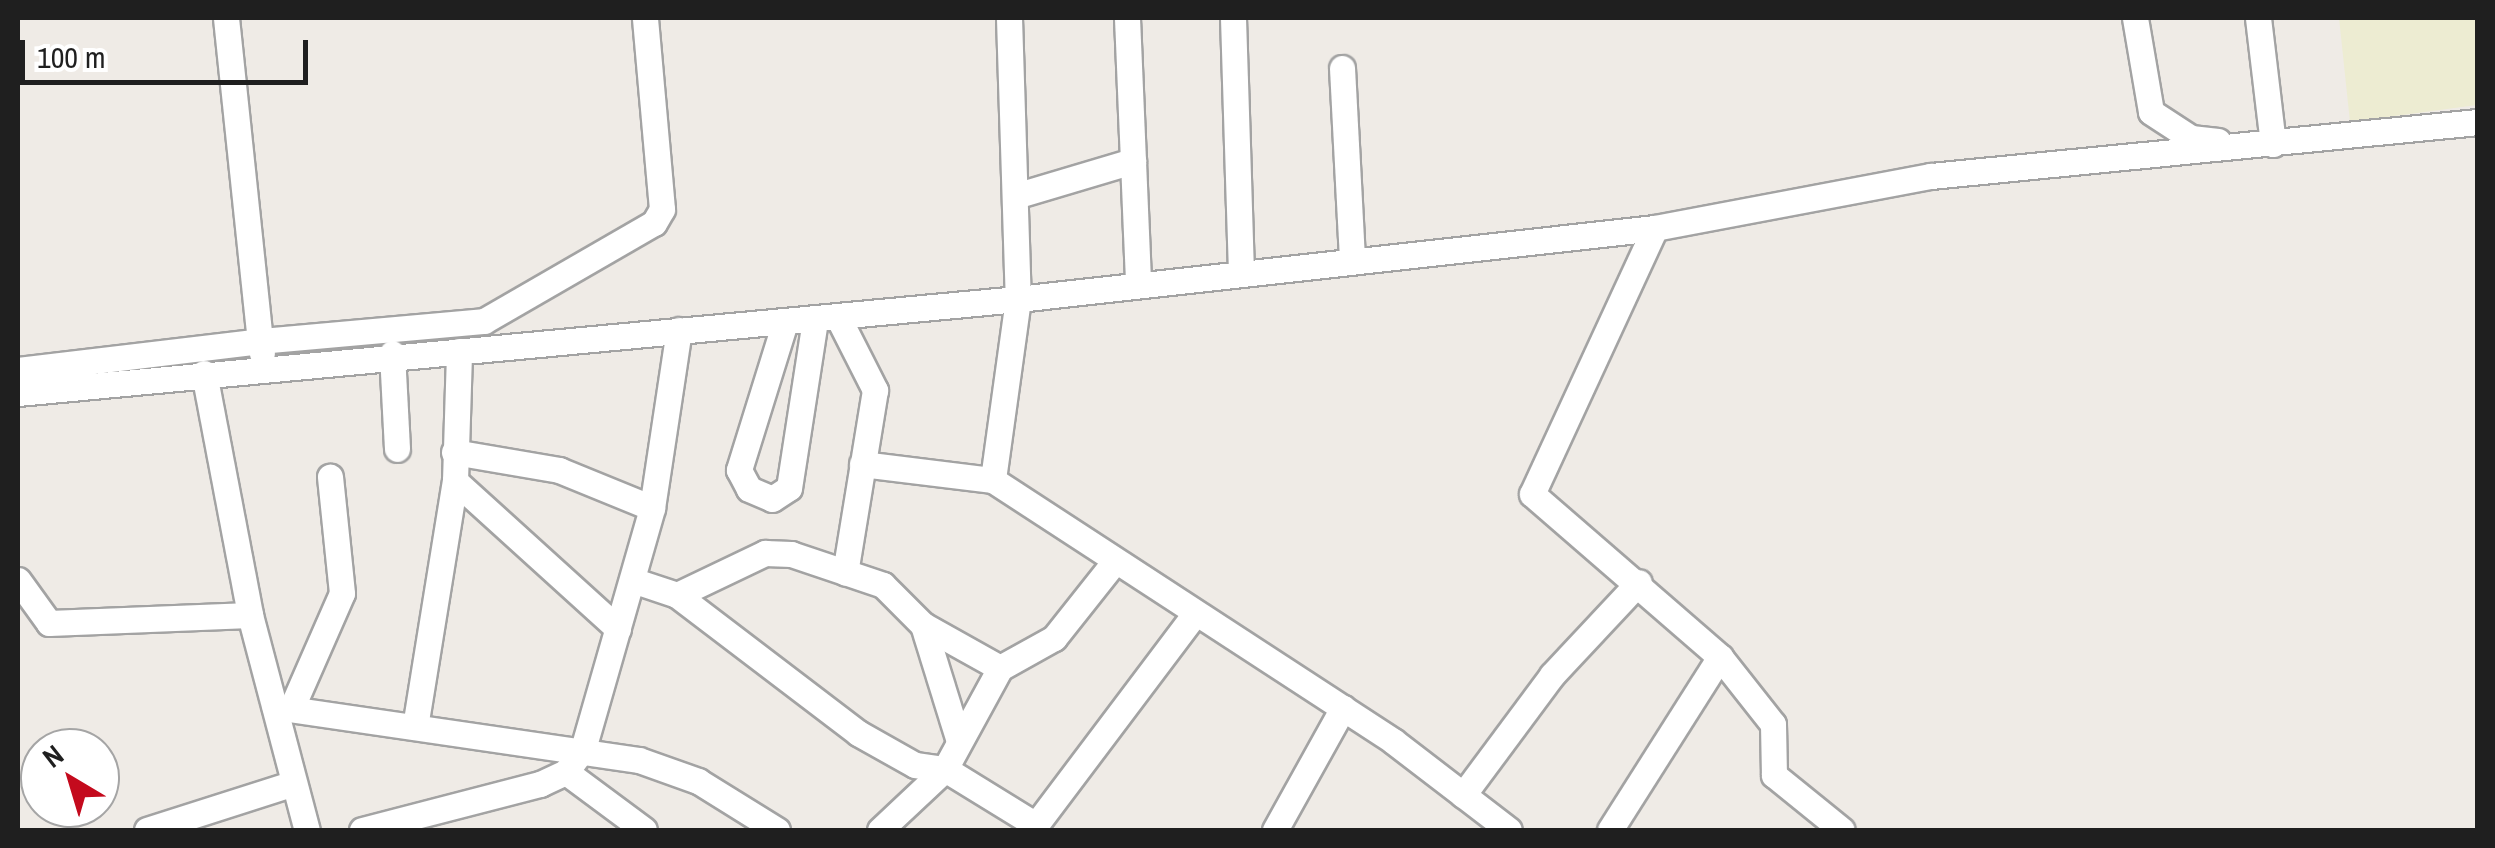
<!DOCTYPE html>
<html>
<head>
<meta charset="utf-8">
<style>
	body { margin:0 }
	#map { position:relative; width:2495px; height:848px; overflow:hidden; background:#efebe6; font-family:"Archivo Narrow",sans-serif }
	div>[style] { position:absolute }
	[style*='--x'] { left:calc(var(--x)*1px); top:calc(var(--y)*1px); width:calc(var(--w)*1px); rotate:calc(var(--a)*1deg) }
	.farmland>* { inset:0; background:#edecd2 }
	.roads { filter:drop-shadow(2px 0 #a3a3a3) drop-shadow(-2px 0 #a3a3a3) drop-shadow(0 2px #a3a3a3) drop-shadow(0 -2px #a3a3a3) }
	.minor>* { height:25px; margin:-12.5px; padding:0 12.5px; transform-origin:12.5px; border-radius:12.5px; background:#fff }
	span { translate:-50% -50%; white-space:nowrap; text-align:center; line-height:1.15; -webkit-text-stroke:8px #fff; paint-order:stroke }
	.frame { position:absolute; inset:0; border:20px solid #1f1f1f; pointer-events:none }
	.north { position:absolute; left:20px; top:728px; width:100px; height:100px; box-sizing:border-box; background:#fff; border:2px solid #a5a5a5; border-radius:50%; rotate:322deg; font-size:28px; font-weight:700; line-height:40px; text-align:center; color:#1f1f1f }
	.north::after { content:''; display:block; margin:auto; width:35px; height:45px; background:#c40a1d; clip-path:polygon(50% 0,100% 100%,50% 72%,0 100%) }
	.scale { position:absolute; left:20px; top:40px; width:288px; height:45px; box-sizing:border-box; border:5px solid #1f1f1f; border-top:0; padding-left:12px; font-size:30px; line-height:35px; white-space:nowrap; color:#1f1f1f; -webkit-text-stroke:8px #fff; paint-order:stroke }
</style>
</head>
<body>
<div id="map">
	<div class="farmland">
		<div style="clip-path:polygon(2339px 18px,2477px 18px,2477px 105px,2350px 122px)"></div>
	</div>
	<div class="roads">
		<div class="minor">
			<div style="--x:226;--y:18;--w:325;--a:84"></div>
			<div style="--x:260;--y:341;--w:225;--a:-5.1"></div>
			<div style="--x:484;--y:321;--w:196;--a:-30"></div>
			<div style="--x:654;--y:223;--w:16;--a:-60"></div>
			<div style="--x:662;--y:209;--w:192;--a:-95.1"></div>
			<div style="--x:1009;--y:18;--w:281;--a:88.2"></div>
			<div style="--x:1018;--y:299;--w:183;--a:97.9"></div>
			<div style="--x:993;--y:480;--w:478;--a:33.1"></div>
			<div style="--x:1393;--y:741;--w:146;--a:37.5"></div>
			<div style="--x:1127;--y:18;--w:267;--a:87.6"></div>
			<div style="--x:1233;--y:18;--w:252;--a:88.2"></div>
			<div style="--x:2135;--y:18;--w:95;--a:80.3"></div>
			<div style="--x:2151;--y:112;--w:48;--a:33"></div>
			<div style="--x:2191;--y:138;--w:27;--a:6"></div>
			<div style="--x:2258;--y:18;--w:127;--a:83.2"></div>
			<div style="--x:1342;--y:68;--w:192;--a:87"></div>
			<div style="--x:1022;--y:194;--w:116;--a:-16.6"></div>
			<div style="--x:1655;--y:228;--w:293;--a:114.8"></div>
			<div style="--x:1532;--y:494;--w:249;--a:40.9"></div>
			<div style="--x:1720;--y:657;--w:85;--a:51.7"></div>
			<div style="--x:1773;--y:724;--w:51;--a:88.9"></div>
			<div style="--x:1774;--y:775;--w:87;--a:39"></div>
			<div style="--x:839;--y:319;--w:80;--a:63.1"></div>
			<div style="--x:875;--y:390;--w:185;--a:99.3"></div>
			<div style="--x:785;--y:322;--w:155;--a:107.3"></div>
			<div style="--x:739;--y:470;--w:21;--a:62"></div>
			<div style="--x:749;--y:489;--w:25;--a:23"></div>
			<div style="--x:772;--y:499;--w:20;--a:-33"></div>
			<div style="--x:789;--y:488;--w:170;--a:-81.2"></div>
			<div style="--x:392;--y:353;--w:96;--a:87"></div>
			<div style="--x:18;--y:370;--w:244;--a:-6.8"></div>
			<div style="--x:260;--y:341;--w:12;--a:81"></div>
			<div style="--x:204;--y:373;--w:246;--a:79.2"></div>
			<div style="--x:250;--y:615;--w:222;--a:75.2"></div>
			<div style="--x:18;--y:393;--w:1004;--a:-5.37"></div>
			<div style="--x:1018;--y:299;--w:641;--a:-6.36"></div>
			<div style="--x:1655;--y:228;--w:281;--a:-10.7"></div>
			<div style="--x:1931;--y:176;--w:550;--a:-5.64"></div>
			<div style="--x:454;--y:452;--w:107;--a:9.7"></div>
			<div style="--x:559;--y:470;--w:100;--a:22.2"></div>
			<div style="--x:862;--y:464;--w:132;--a:7"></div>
			<div style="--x:455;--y:481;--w:220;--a:42.2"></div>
			<div style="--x:18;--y:580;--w:53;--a:54.2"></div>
			<div style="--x:49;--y:623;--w:201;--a:-2.3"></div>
			<div style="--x:635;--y:581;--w:44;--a:18.4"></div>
			<div style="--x:677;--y:595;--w:228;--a:37.3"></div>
			<div style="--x:858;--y:733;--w:65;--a:29.3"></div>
			<div style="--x:915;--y:765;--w:30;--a:8"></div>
			<div style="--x:945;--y:769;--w:107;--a:31.6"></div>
			<div style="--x:677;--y:595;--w:98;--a:-25.5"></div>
			<div style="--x:765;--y:553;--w:26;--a:2"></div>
			<div style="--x:791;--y:554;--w:97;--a:18.6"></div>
			<div style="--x:883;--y:585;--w:57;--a:45"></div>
			<div style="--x:923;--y:625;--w:88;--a:29.2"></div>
			<div style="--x:1000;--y:668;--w:62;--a:-29.1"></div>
			<div style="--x:1054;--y:638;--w:98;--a:-51.6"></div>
			<div style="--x:923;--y:625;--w:121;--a:72.8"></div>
			<div style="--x:275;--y:707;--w:368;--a:8.3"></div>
			<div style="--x:639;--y:760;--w:63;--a:19.6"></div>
			<div style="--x:698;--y:781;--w:93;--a:31.8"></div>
			<div style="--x:292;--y:707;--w:124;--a:-66.3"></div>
			<div style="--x:342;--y:593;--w:117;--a:-95.9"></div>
			<div style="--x:415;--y:727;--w:249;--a:-80.8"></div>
			<div style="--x:455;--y:481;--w:130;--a:-88.2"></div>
			<div style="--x:566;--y:772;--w:97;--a:36.6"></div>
			<div style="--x:1463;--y:795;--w:149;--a:-53.4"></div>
			<div style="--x:1552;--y:675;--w:127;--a:-46.9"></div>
			<div style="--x:147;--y:830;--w:154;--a:-17.7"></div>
			<div style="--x:362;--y:830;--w:184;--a:-14.5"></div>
			<div style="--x:540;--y:784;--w:29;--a:-25"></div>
			<div style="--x:566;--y:772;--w:29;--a:-54"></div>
			<div style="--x:583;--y:749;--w:251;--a:-74"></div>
			<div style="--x:652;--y:508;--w:180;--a:-81.4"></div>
			<div style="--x:880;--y:830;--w:89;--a:-43.2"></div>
			<div style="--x:945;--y:769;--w:115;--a:-61.4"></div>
			<div style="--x:1032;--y:830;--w:271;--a:-53"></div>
			<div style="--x:1275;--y:830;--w:140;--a:-60.9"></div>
			<div style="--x:1610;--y:830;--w:205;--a:-57.6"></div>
		</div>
	</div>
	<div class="frame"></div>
	<div class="north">N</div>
	<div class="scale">100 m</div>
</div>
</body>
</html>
